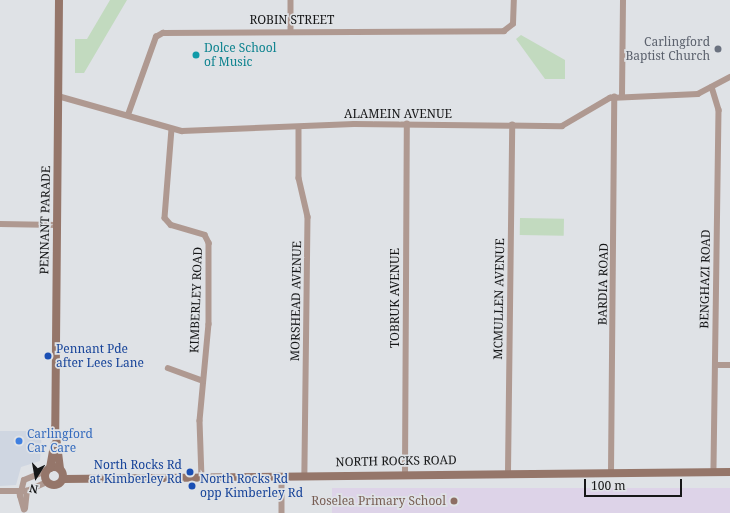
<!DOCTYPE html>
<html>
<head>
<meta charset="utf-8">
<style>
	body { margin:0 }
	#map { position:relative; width:730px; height:513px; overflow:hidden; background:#dfe2e6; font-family:"Noto Serif",serif }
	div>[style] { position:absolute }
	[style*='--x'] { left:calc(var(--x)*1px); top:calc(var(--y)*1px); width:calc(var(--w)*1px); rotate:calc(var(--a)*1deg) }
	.built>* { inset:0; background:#cfd6e1 }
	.education>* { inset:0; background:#ddd3e8; transform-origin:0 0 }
	.green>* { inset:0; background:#c2dabf; transform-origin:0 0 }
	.street>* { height:5.5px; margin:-2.75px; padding:0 2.75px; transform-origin:2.75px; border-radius:2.75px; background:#af9991 }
	.secondary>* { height:8px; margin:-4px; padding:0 4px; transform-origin:4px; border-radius:4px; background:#95766a }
	.secondary>.ring { margin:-4px; padding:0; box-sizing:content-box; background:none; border:8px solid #95766a; border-radius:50% }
	.dots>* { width:11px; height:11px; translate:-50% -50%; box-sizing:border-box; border:2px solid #dfe2e6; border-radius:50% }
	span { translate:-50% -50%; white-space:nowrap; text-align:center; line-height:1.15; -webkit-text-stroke:3.5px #dfe2e6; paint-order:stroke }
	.street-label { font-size:12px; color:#161718 }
	.worship-label { font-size:12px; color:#5b616d }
	.right { translate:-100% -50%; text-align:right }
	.culture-label { font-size:12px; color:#0d838f }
	.left { translate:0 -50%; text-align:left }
	.transit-label { font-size:12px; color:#164399 }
	.shop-label { font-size:12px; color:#366cbe }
	.education-label { font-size:12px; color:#785e54 }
	.north { position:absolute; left:16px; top:457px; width:40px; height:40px; -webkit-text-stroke:3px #dfe2e6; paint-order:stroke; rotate:191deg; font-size:11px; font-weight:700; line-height:16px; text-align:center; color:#161718 }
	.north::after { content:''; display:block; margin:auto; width:14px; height:18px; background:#161718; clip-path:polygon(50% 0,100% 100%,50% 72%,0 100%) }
	.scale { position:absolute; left:584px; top:479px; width:98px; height:18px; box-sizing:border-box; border:2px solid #161718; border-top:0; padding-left:5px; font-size:12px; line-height:14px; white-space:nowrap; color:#161718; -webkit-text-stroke:3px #dfe2e6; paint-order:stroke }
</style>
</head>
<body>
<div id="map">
	<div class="built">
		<div style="clip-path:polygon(0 431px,42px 431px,40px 461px,21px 467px,16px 485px,0 486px)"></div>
	</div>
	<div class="education">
		<div style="left:730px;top:488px;width:25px;height:398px;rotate:90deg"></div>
	</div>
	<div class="green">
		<div style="clip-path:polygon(110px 0,127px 0,84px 73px,75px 73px,75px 39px,87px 39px)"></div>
		<div style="clip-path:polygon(521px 35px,565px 60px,565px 79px,545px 79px,516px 39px)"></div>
		<div style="left:520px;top:218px;width:44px;height:17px;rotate:1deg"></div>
	</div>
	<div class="street">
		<div style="--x:291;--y:0;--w:30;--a:90"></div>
		<div style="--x:712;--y:87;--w:24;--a:73"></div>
		<div style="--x:719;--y:110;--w:361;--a:90.8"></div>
		<div style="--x:58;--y:96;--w:129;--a:15.8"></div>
		<div style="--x:182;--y:131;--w:172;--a:-2.3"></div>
		<div style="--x:354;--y:124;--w:208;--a:0.6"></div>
		<div style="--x:562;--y:126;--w:56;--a:-30.3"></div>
		<div style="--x:610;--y:98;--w:88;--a:-2.6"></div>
		<div style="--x:698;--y:94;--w:36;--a:-28"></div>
		<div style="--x:622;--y:96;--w:96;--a:-89.4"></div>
		<div style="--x:128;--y:115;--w:83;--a:-70.3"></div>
		<div style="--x:156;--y:37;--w:8;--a:-30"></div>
		<div style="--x:163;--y:33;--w:341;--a:-0.3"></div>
		<div style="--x:504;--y:31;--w:11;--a:-38"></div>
		<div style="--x:513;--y:24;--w:24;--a:-88"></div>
		<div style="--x:299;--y:128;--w:50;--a:90"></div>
		<div style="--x:299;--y:178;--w:40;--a:77"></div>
		<div style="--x:308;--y:217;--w:258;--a:90.7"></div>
		<div style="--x:172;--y:129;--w:89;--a:94.5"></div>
		<div style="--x:165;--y:218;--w:9;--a:49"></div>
		<div style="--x:171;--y:225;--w:35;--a:16"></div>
		<div style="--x:205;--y:235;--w:9;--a:63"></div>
		<div style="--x:209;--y:243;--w:81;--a:90"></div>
		<div style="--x:209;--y:324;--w:97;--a:95.3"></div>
		<div style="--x:200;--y:421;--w:57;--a:88"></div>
		<div style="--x:0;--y:224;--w:57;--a:1"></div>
		<div style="--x:715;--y:365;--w:15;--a:0"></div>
		<div style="--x:168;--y:368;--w:37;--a:20"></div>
		<div style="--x:508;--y:472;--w:347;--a:-89.3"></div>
		<div style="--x:611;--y:472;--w:375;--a:-89.5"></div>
		<div style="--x:405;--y:473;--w:349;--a:-89.7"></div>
		<div style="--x:282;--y:476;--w:37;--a:90"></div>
		<div style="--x:0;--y:491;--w:27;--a:0"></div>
		<div style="--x:27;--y:491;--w:22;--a:-24"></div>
		<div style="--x:25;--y:509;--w:18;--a:-84"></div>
		<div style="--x:24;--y:510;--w:15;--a:-106"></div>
		<div style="--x:20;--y:496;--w:16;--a:-76"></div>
		<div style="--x:24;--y:480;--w:24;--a:-22"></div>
	</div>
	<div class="secondary">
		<div style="--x:59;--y:0;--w:428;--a:90.5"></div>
		<div style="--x:55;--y:428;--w:41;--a:83"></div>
		<div class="ring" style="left:45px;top:467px;width:10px;height:10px"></div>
		<div style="--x:50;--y:468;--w:23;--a:-80"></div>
		<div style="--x:63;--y:479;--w:667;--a:-0.6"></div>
	</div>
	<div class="dots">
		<div style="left:718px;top:49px;background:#6b7280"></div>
		<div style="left:196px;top:55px;background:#0f9aa8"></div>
		<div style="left:48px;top:356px;background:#1a4fb4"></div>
		<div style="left:19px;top:441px;background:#3f7fe0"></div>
		<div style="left:190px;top:472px;background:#1a4fb4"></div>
		<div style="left:192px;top:486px;background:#1a4fb4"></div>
		<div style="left:454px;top:501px;background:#8d6e63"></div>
	</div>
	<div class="street-label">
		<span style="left:292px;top:20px">ROBIN STREET</span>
		<span style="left:398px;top:114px">ALAMEIN AVENUE</span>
		<span style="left:45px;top:220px;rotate:-89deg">PENNANT PARADE</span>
		<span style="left:705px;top:279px;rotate:-89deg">BENGHAZI ROAD</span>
		<span style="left:603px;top:284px;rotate:-89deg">BARDIA ROAD</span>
		<span style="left:395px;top:298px;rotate:-90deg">TOBRUK AVENUE</span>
		<span style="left:499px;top:299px;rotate:-89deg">MCMULLEN AVENUE</span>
		<span style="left:196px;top:300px;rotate:-88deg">KIMBERLEY ROAD</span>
		<span style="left:296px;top:301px;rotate:-89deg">MORSHEAD AVENUE</span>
		<span style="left:396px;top:461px;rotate:-1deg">NORTH ROCKS ROAD</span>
	</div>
	<div class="worship-label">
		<span class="right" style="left:710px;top:49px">Carlingford<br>Baptist Church</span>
	</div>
	<div class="culture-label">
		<span class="left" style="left:204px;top:55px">Dolce School<br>of Music</span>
	</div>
	<div class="transit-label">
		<span class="left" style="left:56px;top:356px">Pennant Pde<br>after Lees Lane</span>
		<span class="right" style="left:182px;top:472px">North Rocks Rd<br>at Kimberley Rd</span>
		<span class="left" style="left:200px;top:486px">North Rocks Rd<br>opp Kimberley Rd</span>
	</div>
	<div class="shop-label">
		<span class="left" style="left:27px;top:441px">Carlingford<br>Car Care</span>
	</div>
	<div class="education-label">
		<span class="right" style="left:446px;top:501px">Roselea Primary School</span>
	</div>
	<div class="north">N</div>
	<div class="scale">100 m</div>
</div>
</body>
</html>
